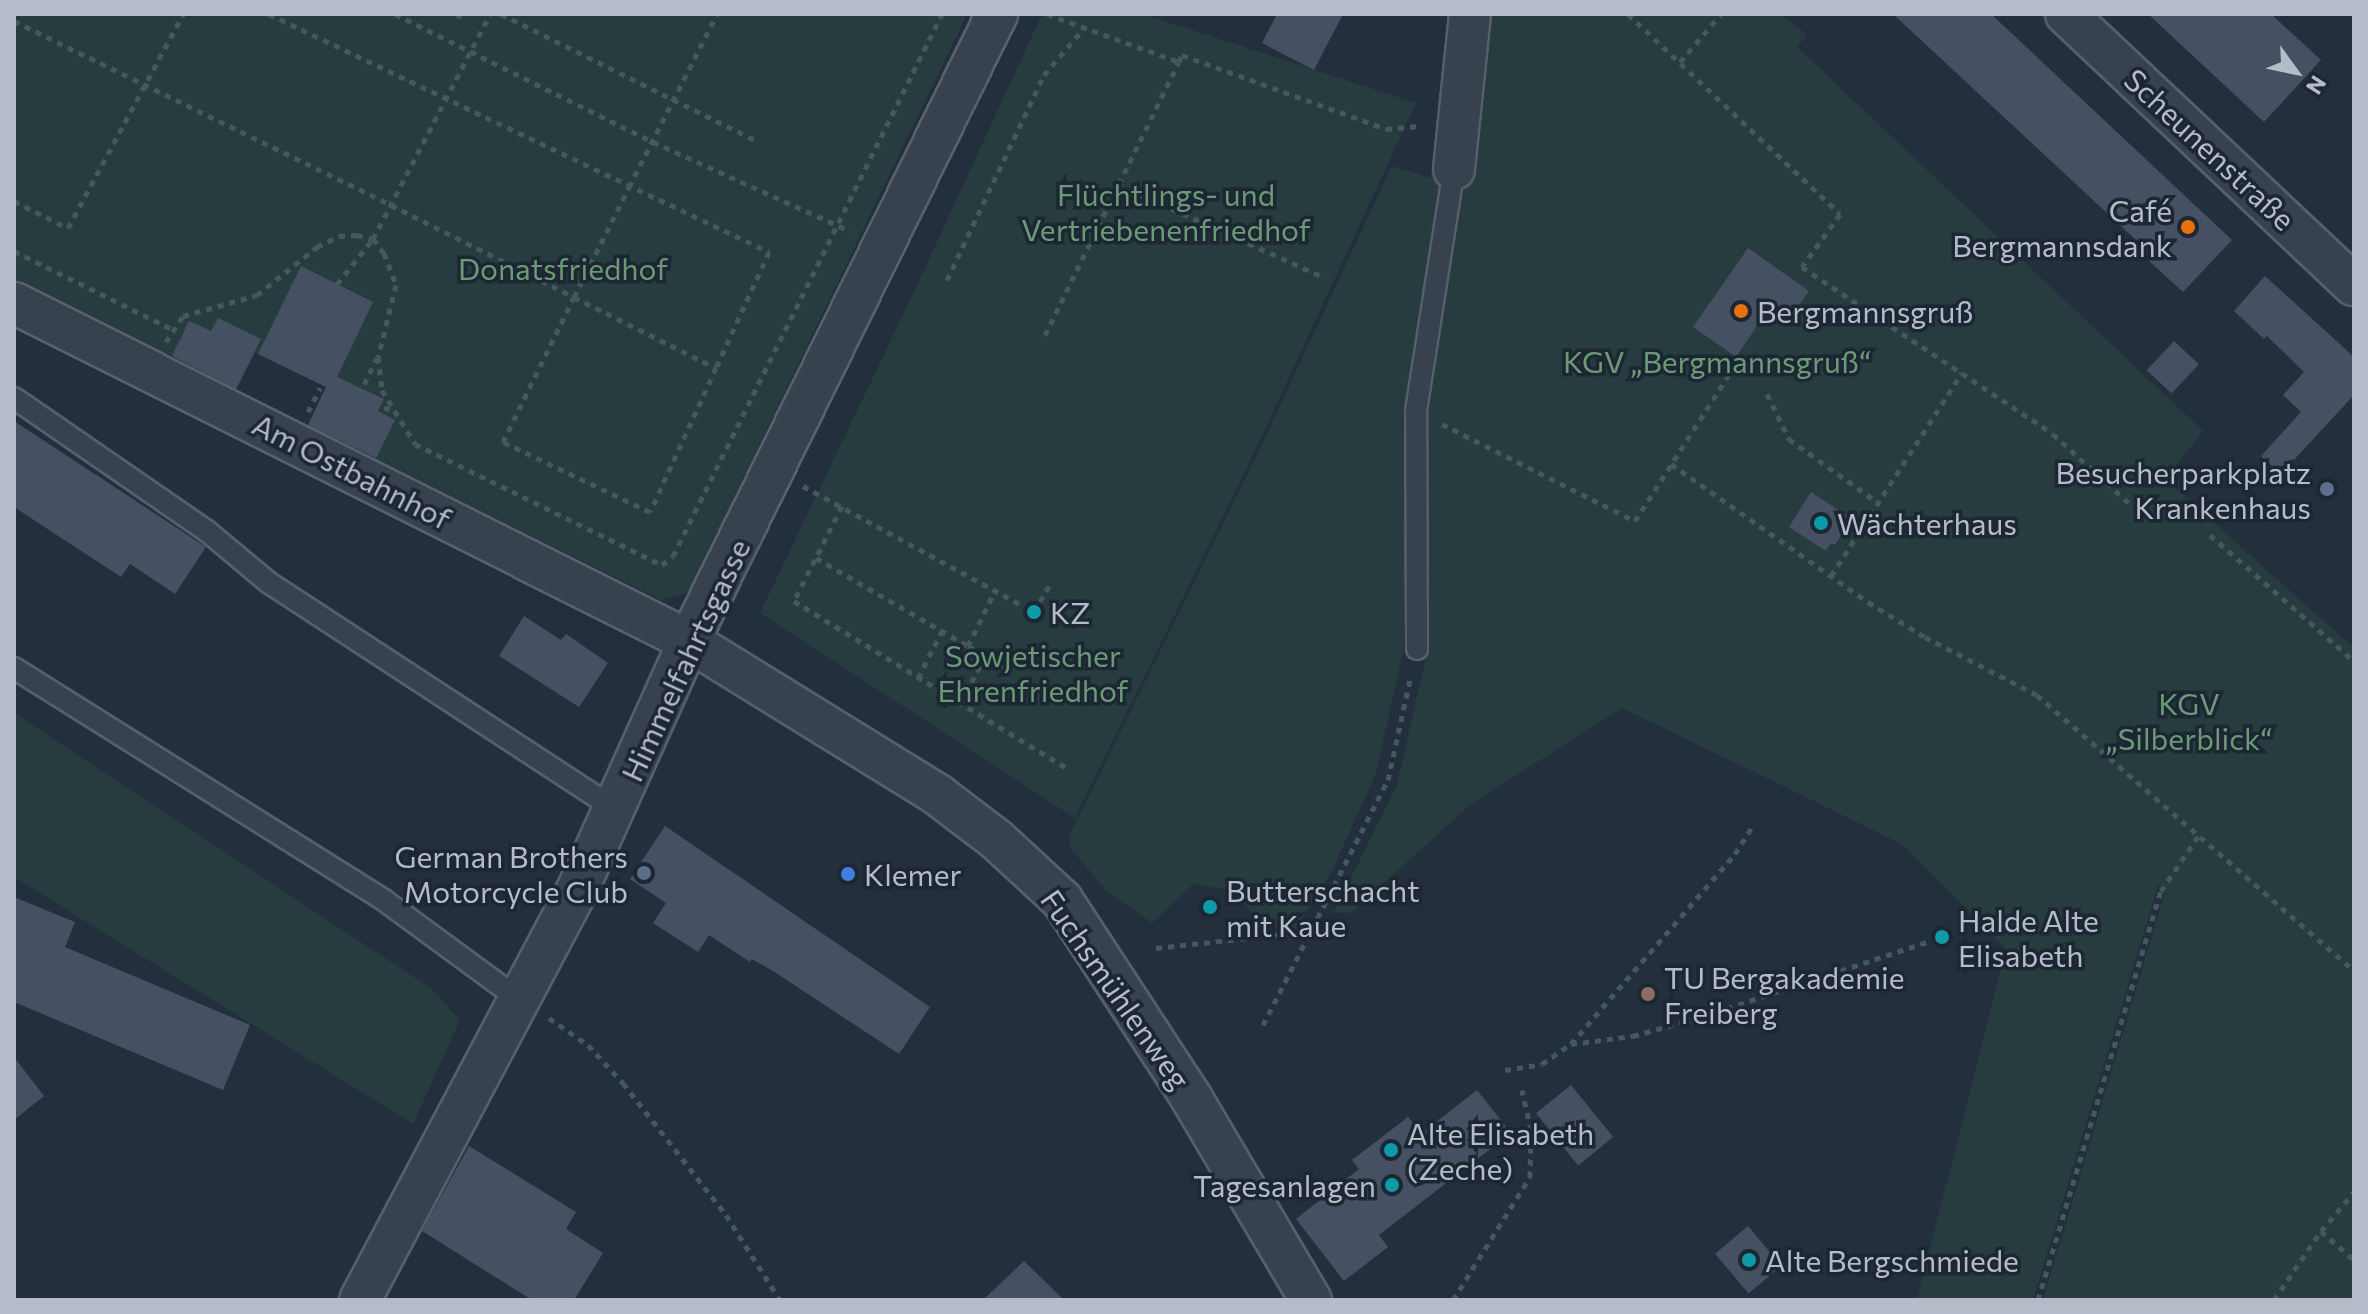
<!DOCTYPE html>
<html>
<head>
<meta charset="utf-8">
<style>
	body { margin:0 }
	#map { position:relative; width:2368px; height:1314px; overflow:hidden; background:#242f3e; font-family:Commissioner,sans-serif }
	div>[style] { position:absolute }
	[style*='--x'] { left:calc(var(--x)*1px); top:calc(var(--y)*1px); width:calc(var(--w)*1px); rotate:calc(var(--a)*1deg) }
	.green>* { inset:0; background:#263c3f }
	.building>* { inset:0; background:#455162; transform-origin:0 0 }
	.path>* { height:5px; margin-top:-2.5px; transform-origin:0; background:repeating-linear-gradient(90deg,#44595c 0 6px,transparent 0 12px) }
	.roads { filter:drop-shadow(2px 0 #565f6c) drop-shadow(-2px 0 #565f6c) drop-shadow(0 2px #565f6c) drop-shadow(0 -2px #565f6c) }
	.lane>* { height:20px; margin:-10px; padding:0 10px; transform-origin:10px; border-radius:10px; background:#38414e }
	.street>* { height:40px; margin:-20px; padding:0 20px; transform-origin:20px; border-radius:20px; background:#38414e }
	.dots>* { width:22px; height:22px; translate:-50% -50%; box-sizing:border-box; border:4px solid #1d2633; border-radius:50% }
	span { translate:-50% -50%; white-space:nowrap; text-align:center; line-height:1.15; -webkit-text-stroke:7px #1d2633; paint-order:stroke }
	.street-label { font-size:30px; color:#b4bcc9 }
	.park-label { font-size:30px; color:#6b9a76 }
	.poi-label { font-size:30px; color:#b4bcc9 }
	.right { translate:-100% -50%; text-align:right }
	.left { translate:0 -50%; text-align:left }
	.frame { position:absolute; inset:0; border:16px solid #b4bcc9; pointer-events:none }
	.north { position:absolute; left:2256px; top:32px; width:80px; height:80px; -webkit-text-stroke:6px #1d2633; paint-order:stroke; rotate:123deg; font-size:22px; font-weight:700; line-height:32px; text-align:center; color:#b4bcc9 }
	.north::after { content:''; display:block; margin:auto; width:28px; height:36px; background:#b4bcc9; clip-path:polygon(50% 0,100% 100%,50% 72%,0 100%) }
</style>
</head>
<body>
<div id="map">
	<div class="green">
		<div style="clip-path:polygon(14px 14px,967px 14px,688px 593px,661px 600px,308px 426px,326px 387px,322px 384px,255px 353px,236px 390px,14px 281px)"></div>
		<div style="clip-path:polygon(1042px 14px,1143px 14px,1416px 103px,1254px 453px,1075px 818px,760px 613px,914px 292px)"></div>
		<div style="clip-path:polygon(1476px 14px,1782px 14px,1807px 35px,1797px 47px,2203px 431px,2165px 479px,2354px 648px,2354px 1300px,2043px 1300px,2166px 889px,2158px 885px,2033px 1300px,1917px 1300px,2006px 949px,1902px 844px,1622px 708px,1471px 804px,1351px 913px,1334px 912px,1397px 785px,1428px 648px,1424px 485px,1427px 413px)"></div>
		<div style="clip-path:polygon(1392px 166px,1444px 182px,1406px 425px,1404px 647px,1376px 773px,1334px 867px,1296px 928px,1260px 925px,1235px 891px,1193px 884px,1152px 923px,1106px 890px,1070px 848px,1069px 836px,1257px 455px)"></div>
		<div style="clip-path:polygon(14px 713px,432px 989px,460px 1020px,413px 1124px,14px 877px)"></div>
	</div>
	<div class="building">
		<div style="clip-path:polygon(1277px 14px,1343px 14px,1314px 70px,1262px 43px)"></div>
		<div style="clip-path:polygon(1893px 14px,1991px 14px,2232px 240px,2183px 292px,2148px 260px,2152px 255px)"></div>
		<div style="clip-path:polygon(2148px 14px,2271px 14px,2321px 60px,2264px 122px)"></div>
		<div style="clip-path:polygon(1748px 248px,1809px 291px,1784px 327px,1765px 314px,1736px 357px,1693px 327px)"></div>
		<div style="clip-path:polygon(301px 266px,373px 302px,337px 377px,384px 399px,378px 411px,395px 420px,376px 458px,308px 425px,326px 387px,258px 354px)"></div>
		<div style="clip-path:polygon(2265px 276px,2354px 357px,2354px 395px,2281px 474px,2261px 456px,2301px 412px,2283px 395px,2304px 372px,2267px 336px,2264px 339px,2234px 311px)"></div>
		<div style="clip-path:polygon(218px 318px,261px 339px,236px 389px,172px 356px,189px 321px,211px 331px)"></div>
		<div style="left:2174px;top:341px;width:34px;height:40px;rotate:43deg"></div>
		<div style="clip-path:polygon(14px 421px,206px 547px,175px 594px,130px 564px,121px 577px,14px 507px)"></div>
		<div style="clip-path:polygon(1811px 492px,1852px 519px,1835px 545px,1831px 543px,1826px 551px,1789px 527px)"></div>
		<div style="clip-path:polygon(524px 616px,561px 640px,566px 634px,608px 663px,579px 707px,499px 656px)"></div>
		<div style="clip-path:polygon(665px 826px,930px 1007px,899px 1054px,773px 971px,752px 959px,750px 962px,709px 935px,698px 952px,653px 923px,666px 903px,630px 879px)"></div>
		<div style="clip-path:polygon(14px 897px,75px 922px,65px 947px,250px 1025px,223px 1090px,14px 1002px)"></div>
		<div style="clip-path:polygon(14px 1057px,44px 1096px,14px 1120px)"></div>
		<div style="left:1571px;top:1085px;width:67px;height:45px;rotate:51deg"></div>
		<div style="clip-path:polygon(1477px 1090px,1511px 1133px,1379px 1235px,1388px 1247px,1344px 1281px,1296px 1219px,1359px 1169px,1352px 1160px,1408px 1117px,1421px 1134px)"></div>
		<div style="clip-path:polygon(469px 1146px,576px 1212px,566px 1229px,603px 1253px,574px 1300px,532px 1300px,422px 1231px)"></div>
		<div style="left:1748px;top:1226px;width:52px;height:43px;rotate:50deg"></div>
		<div style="clip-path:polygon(1024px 1261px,1064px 1300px,983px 1300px)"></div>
	</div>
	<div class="path">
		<div style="--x:269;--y:14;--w:554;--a:25.45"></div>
		<div style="--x:769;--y:252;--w:128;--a:114.6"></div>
		<div style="--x:395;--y:14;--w:288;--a:26.4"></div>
		<div style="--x:653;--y:142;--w:216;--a:24.3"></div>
		<div style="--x:501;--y:14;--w:284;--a:26.4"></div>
		<div style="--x:1047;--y:14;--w:140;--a:20"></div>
		<div style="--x:1179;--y:62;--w:8;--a:-67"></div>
		<div style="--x:1182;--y:55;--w:217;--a:19.9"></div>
		<div style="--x:1386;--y:129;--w:36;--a:-5"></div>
		<div style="--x:1628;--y:14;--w:291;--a:43.3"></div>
		<div style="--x:1840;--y:214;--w:65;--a:125.6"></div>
		<div style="--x:1802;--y:267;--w:301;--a:33.6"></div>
		<div style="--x:2053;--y:434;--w:104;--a:42.3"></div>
		<div style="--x:458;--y:18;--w:4;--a:-63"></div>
		<div style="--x:14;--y:21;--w:420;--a:26"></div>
		<div style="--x:391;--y:205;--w:205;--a:26.7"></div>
		<div style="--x:574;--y:297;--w:159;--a:26.6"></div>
		<div style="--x:716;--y:368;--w:158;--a:114.6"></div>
		<div style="--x:650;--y:512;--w:163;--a:-154.5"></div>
		<div style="--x:503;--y:442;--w:161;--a:-63.9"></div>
		<div style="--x:574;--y:297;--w:123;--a:-63.4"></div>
		<div style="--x:629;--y:187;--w:194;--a:-63"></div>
		<div style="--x:1680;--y:62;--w:63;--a:-49.5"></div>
		<div style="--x:1117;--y:184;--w:228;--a:24.3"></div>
		<div style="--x:14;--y:201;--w:60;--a:26.6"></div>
		<div style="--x:68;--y:228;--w:243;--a:-61.7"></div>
		<div style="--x:14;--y:251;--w:176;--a:26.3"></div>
		<div style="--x:947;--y:280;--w:227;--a:-64.7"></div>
		<div style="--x:1044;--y:75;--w:63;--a:-49.5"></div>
		<div style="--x:337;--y:284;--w:58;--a:-51.3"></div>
		<div style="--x:373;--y:239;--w:254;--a:-62.5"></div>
		<div style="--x:1045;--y:335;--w:304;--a:-63.9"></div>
		<div style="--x:166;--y:342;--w:31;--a:-57"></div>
		<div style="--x:183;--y:316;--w:77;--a:-15.8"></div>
		<div style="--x:257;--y:295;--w:77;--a:-38.7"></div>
		<div style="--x:317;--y:247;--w:25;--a:-27"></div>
		<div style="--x:339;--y:236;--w:18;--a:-3"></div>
		<div style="--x:357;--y:235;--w:16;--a:14"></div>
		<div style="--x:373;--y:239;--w:18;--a:52"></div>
		<div style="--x:384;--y:253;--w:34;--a:69"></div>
		<div style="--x:396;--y:285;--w:74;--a:104"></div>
		<div style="--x:378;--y:357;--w:33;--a:83"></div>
		<div style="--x:382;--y:390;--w:63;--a:58.6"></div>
		<div style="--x:415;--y:444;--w:275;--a:26.1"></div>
		<div style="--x:662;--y:565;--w:14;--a:-39"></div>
		<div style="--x:673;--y:556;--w:605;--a:-63.6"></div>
		<div style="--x:1767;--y:394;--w:50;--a:63.9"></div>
		<div style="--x:1789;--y:439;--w:108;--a:35.6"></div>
		<div style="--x:359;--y:395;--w:41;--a:-64.1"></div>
		<div style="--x:384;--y:407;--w:12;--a:24"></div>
		<div style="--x:308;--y:412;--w:27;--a:-63"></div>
		<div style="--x:1442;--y:424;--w:216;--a:26.7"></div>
		<div style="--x:1635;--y:521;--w:183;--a:-57.3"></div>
		<div style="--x:1671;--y:464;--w:241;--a:35"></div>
		<div style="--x:1868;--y:602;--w:67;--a:31.6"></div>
		<div style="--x:1925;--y:637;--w:126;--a:27.4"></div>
		<div style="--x:2037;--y:695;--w:420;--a:41"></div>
		<div style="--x:803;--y:486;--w:263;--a:28.6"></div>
		<div style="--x:1034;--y:612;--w:30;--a:-60"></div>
		<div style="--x:842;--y:506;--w:106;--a:116.8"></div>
		<div style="--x:794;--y:601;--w:321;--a:31.5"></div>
		<div style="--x:2210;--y:535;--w:191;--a:41.2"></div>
		<div style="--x:816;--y:558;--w:176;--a:30.1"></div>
		<div style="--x:968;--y:646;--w:61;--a:-63.9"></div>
		<div style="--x:1831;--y:576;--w:242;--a:-57.2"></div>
		<div style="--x:968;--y:646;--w:45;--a:29.4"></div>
		<div style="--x:918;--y:678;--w:53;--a:-62.9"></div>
		<div style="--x:961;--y:704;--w:54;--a:-63.4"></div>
		<div style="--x:1156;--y:948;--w:156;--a:-6.3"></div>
		<div style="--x:549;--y:1018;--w:47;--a:34.7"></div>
		<div style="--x:588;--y:1045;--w:52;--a:47.4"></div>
		<div style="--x:623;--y:1083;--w:167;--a:52"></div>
		<div style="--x:726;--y:1215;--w:101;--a:57.6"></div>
		<div style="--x:1263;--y:1025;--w:275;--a:-63"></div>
		<div style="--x:1388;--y:780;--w:107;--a:-77.6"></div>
		<div style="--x:1571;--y:1044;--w:63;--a:-7.4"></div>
		<div style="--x:1633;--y:1036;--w:74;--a:-15.7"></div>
		<div style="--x:1704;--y:1016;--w:251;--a:-18.4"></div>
		<div style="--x:1505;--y:1070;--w:37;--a:-9"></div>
		<div style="--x:1542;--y:1064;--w:35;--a:-35"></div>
		<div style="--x:1571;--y:1044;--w:251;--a:-49.2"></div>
		<div style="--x:1735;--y:854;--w:31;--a:-58"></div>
		<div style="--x:2321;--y:1231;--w:44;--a:41.3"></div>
		<div style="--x:1453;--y:1300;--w:145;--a:-58"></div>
		<div style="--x:1530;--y:1177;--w:47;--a:-88.8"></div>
		<div style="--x:1531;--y:1130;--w:41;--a:-102.7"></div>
		<div style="--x:2038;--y:1300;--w:427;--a:-73.3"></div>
		<div style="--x:2161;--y:891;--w:68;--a:-55.8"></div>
		<div style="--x:2274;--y:1300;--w:83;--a:-55.7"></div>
		<div style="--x:2321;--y:1231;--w:51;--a:-49.8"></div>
	</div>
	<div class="roads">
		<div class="lane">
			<div style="--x:14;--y:398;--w:234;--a:34.6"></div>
			<div style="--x:207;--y:531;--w:80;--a:39.9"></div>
			<div style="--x:268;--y:582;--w:415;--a:33.2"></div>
			<div style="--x:1417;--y:649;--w:238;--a:-90.2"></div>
			<div style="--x:1416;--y:411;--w:245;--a:-81.1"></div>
			<div style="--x:14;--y:668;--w:438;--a:32.1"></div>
			<div style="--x:385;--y:901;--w:169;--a:36.3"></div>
		</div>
		<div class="street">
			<div style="--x:2066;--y:14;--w:395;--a:43.3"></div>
			<div style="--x:1454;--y:169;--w:156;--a:-84.1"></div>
			<div style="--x:14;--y:303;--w:755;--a:26.6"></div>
			<div style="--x:689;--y:641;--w:293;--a:31.7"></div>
			<div style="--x:938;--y:795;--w:74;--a:37.3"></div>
			<div style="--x:997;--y:840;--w:88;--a:42.7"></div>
			<div style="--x:1062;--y:900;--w:238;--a:56.8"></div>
			<div style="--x:1192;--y:1099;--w:234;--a:59.4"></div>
			<div style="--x:360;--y:1300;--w:468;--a:-62.1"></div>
			<div style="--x:579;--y:886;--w:269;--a:-65.8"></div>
			<div style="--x:689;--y:641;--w:699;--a:-63.84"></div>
		</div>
	</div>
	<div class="dots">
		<div style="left:2188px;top:227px;background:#e8710a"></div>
		<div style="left:1741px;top:311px;background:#e8710a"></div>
		<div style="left:2327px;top:489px;background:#5c6f8a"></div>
		<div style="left:1821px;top:523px;background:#0f9aa8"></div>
		<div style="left:1034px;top:612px;background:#0f9aa8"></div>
		<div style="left:644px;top:873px;background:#5c6f8a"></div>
		<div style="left:848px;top:874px;background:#3f7fe0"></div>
		<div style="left:1210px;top:907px;background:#0f9aa8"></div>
		<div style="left:1942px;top:937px;background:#0f9aa8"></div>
		<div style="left:1648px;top:994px;background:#8d6e63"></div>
		<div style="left:1391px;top:1150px;background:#0f9aa8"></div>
		<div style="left:1392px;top:1185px;background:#0f9aa8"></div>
		<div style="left:1749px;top:1260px;background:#0f9aa8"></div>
	</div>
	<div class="street-label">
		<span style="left:2210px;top:149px;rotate:43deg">Scheunenstraße</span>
		<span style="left:352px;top:471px;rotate:27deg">Am Ostbahnhof</span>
		<span style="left:685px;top:660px;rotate:-65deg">Himmelfahrtsgasse</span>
		<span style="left:1116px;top:989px;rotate:55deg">Fuchsmühlenweg</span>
	</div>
	<div class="park-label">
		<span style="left:1166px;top:211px">Flüchtlings- und<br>Vertriebenenfriedhof</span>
		<span style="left:563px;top:268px">Donatsfriedhof</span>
		<span style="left:1717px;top:361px">KGV „Bergmannsgruß“</span>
		<span style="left:1033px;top:672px">Sowjetischer<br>Ehrenfriedhof</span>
		<span style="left:2189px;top:720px">KGV<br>„Silberblick“</span>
	</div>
	<div class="poi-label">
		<span class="right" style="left:2172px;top:227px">Café<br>Bergmannsdank</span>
		<span class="left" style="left:1757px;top:311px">Bergmannsgruß</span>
		<span class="right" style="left:2311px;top:489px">Besucherparkplatz<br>Krankenhaus</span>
		<span class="left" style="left:1837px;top:523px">Wächterhaus</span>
		<span class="left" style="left:1050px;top:612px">KZ</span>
		<span class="right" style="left:628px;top:873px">German Brothers<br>Motorcycle Club</span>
		<span class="left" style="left:864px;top:874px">Klemer</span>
		<span class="left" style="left:1226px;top:907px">Butterschacht<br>mit Kaue</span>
		<span class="left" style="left:1958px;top:937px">Halde Alte<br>Elisabeth</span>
		<span class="left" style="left:1664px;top:994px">TU Bergakademie<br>Freiberg</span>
		<span class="left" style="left:1407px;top:1150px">Alte Elisabeth<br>(Zeche)</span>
		<span class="right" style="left:1376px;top:1185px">Tagesanlagen</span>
		<span class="left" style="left:1765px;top:1260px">Alte Bergschmiede</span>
	</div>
	<div class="frame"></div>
	<div class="north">N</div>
</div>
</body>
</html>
